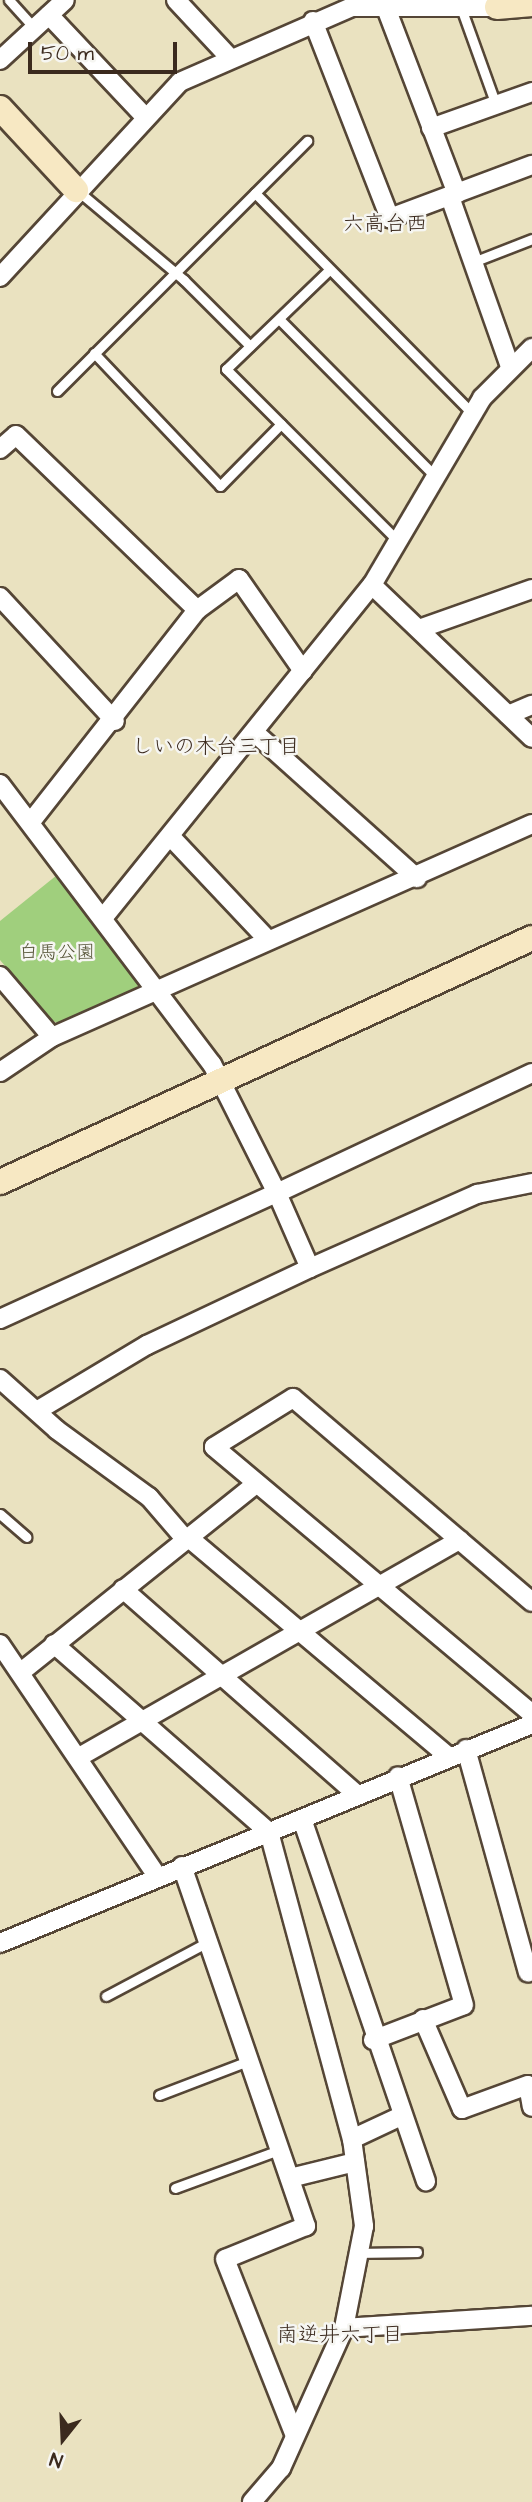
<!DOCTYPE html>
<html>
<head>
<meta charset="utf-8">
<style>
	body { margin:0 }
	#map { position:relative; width:532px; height:2502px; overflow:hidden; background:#eae2c0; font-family:"Architects Daughter","Klee One",sans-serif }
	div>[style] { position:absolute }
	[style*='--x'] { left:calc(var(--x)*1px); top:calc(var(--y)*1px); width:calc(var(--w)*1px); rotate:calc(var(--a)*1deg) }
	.green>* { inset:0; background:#a0cf7d }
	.roads { filter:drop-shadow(2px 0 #554636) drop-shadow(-2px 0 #554636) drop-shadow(0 2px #554636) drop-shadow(0 -2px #554636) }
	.lane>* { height:9px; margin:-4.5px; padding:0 4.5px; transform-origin:4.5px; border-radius:4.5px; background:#fff }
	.street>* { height:18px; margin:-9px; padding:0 9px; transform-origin:9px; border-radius:9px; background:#fff }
	.secondary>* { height:24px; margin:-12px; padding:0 12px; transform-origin:12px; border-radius:12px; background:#f7e8c3 }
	span { translate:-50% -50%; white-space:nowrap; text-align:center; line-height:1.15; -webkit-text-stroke:5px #f6f6f2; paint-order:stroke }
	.park-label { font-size:19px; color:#545336 }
	.neighbourhood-label { font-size:21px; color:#3b2a1e }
	.north { position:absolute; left:28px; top:2404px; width:70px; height:70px; -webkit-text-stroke:5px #f6f6f2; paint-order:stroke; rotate:198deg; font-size:19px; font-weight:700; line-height:28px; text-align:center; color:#3b2a1e }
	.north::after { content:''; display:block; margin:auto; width:24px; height:32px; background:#3b2a1e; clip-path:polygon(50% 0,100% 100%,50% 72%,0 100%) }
	.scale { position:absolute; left:28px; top:42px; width:149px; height:32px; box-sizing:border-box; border:4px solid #3b2a1e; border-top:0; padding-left:9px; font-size:21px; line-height:24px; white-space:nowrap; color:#3b2a1e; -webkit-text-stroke:5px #f6f6f2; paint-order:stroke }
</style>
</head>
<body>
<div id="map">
	<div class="green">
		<div style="clip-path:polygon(57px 875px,139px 980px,137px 988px,63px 1024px,52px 1021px,0 960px,0 921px)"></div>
	</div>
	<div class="roads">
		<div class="lane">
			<div style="--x:9;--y:0;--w:38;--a:48"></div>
			<div style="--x:460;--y:5;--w:106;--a:70.2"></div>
			<div style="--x:78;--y:191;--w:138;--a:40"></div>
			<div style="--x:184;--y:280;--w:93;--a:45"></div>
			<div style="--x:255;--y:193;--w:310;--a:45.4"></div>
			<div style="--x:473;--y:262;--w:63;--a:-21.3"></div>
			<div style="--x:329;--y:270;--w:143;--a:136.1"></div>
			<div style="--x:226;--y:369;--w:243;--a:45"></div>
			<div style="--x:279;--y:319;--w:223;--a:45.2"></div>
			<div style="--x:94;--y:353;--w:183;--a:46.5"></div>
			<div style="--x:220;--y:486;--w:87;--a:-45.5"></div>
			<div style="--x:57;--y:391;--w:354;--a:-45"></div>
			<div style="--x:0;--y:1514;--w:35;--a:41"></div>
			<div style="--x:106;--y:1996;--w:115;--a:-27.9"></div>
			<div style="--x:159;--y:2095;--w:95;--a:-20.9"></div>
			<div style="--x:175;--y:2188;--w:111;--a:-20.1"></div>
			<div style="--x:359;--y:2253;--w:58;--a:-1"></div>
		</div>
		<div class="street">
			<div style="--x:176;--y:0;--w:79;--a:47"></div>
			<div style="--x:386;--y:8;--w:199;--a:69.1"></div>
			<div style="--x:49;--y:15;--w:140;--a:46.7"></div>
			<div style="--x:313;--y:21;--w:212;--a:68.7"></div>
			<div style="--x:390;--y:218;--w:152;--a:-20.5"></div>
			<div style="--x:0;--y:60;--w:88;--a:-42.7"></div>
			<div style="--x:431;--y:128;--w:107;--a:-19.6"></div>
			<div style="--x:450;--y:197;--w:179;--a:70.5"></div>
			<div style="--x:0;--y:277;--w:265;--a:-47.3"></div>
			<div style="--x:180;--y:82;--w:188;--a:-23.6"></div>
			<div style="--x:352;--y:7;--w:145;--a:0"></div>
			<div style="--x:0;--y:449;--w:21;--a:-41"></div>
			<div style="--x:16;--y:435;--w:252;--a:44"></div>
			<div style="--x:372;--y:585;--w:221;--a:43.7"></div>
			<div style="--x:0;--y:597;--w:169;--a:47.2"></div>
			<div style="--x:419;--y:629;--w:120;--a:-19.5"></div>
			<div style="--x:508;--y:715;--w:26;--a:-23"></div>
			<div style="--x:254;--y:732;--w:219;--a:41.9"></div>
			<div style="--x:0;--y:784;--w:351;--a:52.9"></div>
			<div style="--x:212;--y:1064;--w:144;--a:63.3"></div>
			<div style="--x:277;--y:1193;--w:282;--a:-25.2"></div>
			<div style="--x:30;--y:823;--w:271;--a:-51.9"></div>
			<div style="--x:197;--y:610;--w:52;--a:-36.4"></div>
			<div style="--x:239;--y:579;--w:112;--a:55.2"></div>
			<div style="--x:170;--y:836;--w:140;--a:46.7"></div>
			<div style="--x:103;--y:918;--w:428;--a:-51.1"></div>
			<div style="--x:372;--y:585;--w:217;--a:-59.5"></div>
			<div style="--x:482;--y:398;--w:71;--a:-45"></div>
			<div style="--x:0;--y:976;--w:80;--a:49.6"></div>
			<div style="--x:0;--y:1072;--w:63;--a:-33.9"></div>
			<div style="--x:52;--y:1037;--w:525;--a:-23.93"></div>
			<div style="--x:0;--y:1319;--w:304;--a:-24.5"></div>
			<div style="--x:277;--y:1193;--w:82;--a:66.3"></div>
			<div style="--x:0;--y:1379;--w:76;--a:41.8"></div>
			<div style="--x:57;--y:1430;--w:114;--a:36.1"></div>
			<div style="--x:149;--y:1497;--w:57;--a:49.3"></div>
			<div style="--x:40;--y:1409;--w:125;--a:-30.9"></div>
			<div style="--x:147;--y:1345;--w:180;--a:-25.3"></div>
			<div style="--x:310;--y:1268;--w:183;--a:-23.9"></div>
			<div style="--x:477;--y:1194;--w:56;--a:-11.3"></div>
			<div style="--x:189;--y:1538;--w:337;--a:40.1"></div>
			<div style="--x:123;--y:1589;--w:309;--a:41.3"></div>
			<div style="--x:532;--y:1602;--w:314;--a:-139.5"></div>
			<div style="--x:293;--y:1398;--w:93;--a:148.2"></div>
			<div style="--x:214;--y:1447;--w:415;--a:40"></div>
			<div style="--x:0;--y:1644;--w:280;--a:55.9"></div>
			<div style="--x:54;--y:1644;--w:286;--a:41.2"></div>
			<div style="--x:269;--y:1832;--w:318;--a:74.9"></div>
			<div style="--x:352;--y:2139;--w:88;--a:82.1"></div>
			<div style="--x:364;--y:2226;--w:104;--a:101.1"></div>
			<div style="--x:344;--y:2328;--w:154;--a:114.2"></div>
			<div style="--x:281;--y:2468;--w:45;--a:130.5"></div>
			<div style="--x:21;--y:1672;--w:302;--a:-38.7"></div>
			<div style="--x:466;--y:1749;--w:232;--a:74.5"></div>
			<div style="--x:79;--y:1757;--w:438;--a:-29.7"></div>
			<div style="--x:302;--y:1819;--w:383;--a:71.1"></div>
			<div style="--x:182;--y:1866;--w:381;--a:71"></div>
			<div style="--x:306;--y:2226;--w:87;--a:157.8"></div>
			<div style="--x:225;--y:2259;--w:187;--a:68.4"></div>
			<div style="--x:0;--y:1943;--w:575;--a:-22.37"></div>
			<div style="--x:423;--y:2019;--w:98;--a:66.6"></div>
			<div style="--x:462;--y:2109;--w:70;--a:-20"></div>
			<div style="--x:528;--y:2085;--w:22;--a:80"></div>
			<div style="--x:373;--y:2040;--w:97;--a:-21"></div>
			<div style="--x:464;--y:2005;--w:238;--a:-106.1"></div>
			<div style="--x:352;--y:2139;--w:54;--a:-25.1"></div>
			<div style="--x:290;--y:2178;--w:67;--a:-13.8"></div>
			<div style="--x:344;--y:2328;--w:188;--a:-3.7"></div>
		</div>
		<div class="secondary">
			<div style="--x:497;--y:7;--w:35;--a:-5"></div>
			<div style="--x:0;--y:108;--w:112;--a:47.2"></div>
			<div style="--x:0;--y:1182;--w:585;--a:-24.64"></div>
		</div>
	</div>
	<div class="park-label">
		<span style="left:57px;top:953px">白馬公園</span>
	</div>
	<div class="neighbourhood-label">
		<span style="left:385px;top:224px">六高台西</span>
		<span style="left:216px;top:747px">しいの木台三丁目</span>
		<span style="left:340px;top:2335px">南逆井六丁目</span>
	</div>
	<div class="north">N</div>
	<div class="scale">50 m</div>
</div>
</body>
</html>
